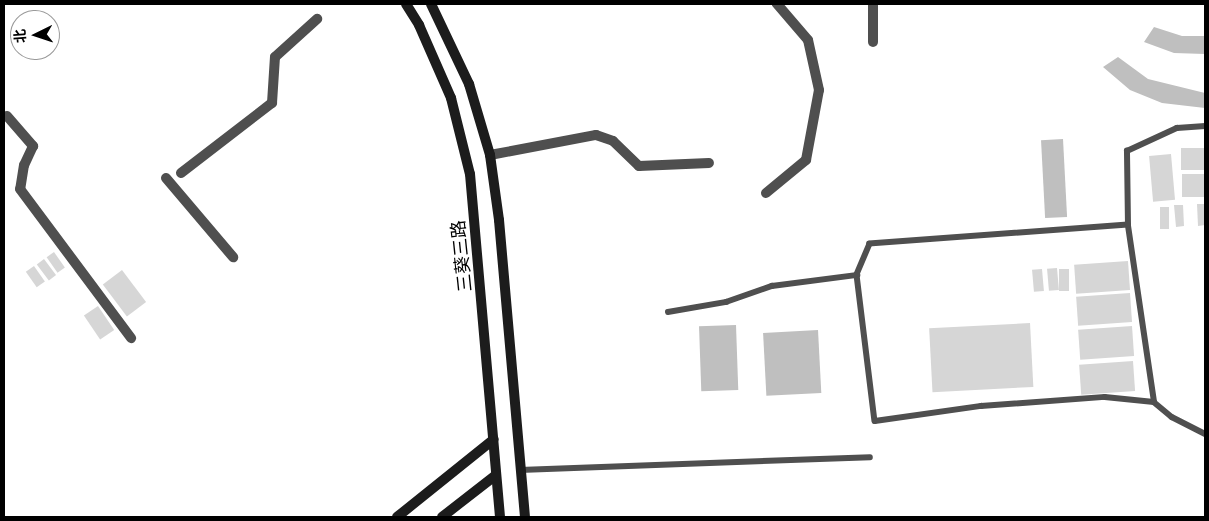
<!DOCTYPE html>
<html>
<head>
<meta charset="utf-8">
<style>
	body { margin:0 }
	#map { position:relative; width:1209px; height:521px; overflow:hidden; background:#fff; font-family:Rubik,"Noto Sans SC",sans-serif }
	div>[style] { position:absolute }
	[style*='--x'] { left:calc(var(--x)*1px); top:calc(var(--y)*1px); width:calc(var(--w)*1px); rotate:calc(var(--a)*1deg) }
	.green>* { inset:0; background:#d6d6d6; transform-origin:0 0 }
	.building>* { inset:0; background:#bfbfbf; transform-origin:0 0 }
	.lane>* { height:5.5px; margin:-2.75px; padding:0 2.75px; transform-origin:2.75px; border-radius:2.75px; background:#4f4f4f }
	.street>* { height:10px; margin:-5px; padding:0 5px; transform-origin:5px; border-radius:5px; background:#4f4f4f }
	.secondary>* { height:10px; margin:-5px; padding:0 5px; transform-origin:5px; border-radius:5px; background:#1c1c1c }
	span { translate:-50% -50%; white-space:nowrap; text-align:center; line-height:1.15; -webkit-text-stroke:4px #fff; paint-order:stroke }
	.street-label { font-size:18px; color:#000 }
	.frame { position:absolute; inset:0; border:5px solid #000; pointer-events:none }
	.north { position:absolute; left:10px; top:10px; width:50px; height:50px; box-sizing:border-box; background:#fff; border:1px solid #999; border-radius:50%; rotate:266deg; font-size:14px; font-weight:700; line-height:20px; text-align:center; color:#000 }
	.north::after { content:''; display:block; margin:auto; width:18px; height:22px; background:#000; clip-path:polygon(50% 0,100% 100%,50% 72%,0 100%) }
</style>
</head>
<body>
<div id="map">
	<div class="green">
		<div style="left:1205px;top:148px;width:22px;height:24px;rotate:90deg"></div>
		<div style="left:1171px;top:154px;width:46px;height:22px;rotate:85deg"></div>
		<div style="left:1205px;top:174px;width:23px;height:23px;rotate:90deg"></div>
		<div style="clip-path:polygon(1197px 204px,1205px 204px,1205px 225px,1198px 226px)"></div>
		<div style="clip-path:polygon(1174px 205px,1183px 205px,1184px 226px,1176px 227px)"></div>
		<div style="left:1160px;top:207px;width:9px;height:22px"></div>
		<div style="left:54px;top:252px;width:19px;height:9px;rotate:55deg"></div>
		<div style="left:44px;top:259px;width:20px;height:9px;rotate:53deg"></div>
		<div style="left:1128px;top:261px;width:29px;height:54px;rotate:86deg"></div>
		<div style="left:34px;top:266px;width:19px;height:10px;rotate:55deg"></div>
		<div style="left:1057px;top:268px;width:22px;height:10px;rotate:85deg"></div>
		<div style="left:1042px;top:269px;width:22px;height:10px;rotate:85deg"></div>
		<div style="left:1059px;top:269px;width:10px;height:22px"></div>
		<div style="left:122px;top:270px;width:40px;height:24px;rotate:53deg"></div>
		<div style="left:1130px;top:293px;width:29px;height:54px;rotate:86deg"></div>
		<div style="left:98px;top:306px;width:29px;height:17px;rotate:56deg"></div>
		<div style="left:1030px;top:323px;width:64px;height:101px;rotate:87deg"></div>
		<div style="left:1132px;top:326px;width:30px;height:54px;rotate:86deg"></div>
		<div style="left:1133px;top:361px;width:30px;height:54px;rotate:86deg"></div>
	</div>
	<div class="building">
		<div style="clip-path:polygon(1154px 27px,1182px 36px,1205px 36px,1205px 54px,1174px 53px,1144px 42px)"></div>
		<div style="clip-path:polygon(1118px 57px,1148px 79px,1205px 93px,1205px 108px,1162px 103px,1130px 90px,1103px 67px)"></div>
		<div style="left:1063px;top:139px;width:78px;height:22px;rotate:87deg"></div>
		<div style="left:736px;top:325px;width:65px;height:37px;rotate:88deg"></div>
		<div style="left:818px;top:330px;width:63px;height:55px;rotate:87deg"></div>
	</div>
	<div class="lane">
		<div style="--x:1128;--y:225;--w:259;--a:175.8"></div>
		<div style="--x:870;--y:244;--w:34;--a:113"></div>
		<div style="--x:857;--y:275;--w:147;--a:83"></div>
		<div style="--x:875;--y:421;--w:107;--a:-8.1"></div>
		<div style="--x:981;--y:406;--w:124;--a:-4.2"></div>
		<div style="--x:1105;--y:397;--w:49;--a:5.8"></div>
		<div style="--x:1154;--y:402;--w:23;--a:40"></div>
		<div style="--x:1172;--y:417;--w:37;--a:27"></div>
		<div style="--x:668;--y:312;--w:59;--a:-9.8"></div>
		<div style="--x:726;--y:302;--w:49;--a:-19.2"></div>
		<div style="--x:772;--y:286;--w:86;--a:-7.4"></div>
		<div style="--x:1154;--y:402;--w:179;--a:-98.4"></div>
		<div style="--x:1128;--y:225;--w:74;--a:-90.8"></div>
		<div style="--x:1127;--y:151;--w:55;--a:-24.7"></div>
		<div style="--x:1177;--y:128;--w:28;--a:-4"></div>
		<div style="--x:520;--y:470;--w:350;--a:-2.1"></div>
	</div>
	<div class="street">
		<div style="--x:873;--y:4;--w:38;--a:90"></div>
		<div style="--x:7;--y:116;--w:40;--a:49"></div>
		<div style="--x:33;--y:146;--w:21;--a:115"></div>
		<div style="--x:24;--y:165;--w:24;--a:99"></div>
		<div style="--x:20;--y:189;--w:186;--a:53.3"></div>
		<div style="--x:490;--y:155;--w:108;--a:-10.7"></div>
		<div style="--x:596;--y:135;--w:18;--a:19"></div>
		<div style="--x:613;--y:141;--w:36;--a:44"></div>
		<div style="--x:639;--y:166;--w:70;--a:-2.5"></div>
		<div style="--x:181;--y:173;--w:115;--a:-37.6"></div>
		<div style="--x:272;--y:103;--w:46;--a:-86.3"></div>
		<div style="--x:275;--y:57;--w:57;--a:-42.1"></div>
		<div style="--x:166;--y:178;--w:104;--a:49.7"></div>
		<div style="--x:766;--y:193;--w:52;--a:-39.5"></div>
		<div style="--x:806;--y:160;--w:71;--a:-79.5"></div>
		<div style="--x:819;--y:90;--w:51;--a:-102.4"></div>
		<div style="--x:808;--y:40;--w:48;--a:-130.7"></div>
	</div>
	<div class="secondary">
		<div style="--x:406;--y:4;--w:25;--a:58"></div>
		<div style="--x:419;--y:25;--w:80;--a:66.3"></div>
		<div style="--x:451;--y:98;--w:78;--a:76"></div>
		<div style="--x:470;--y:174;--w:344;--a:85"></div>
		<div style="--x:431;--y:4;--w:89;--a:64.6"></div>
		<div style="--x:469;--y:84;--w:74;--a:73.5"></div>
		<div style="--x:490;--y:155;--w:66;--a:82.1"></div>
		<div style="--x:499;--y:220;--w:298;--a:85"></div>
		<div style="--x:397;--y:517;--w:124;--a:-38.8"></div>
		<div style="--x:442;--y:517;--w:68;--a:-37.9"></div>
	</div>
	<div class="street-label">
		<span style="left:462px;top:256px;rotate:-96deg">三葵三路</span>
	</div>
	<div class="frame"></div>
	<div class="north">北</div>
</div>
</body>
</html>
